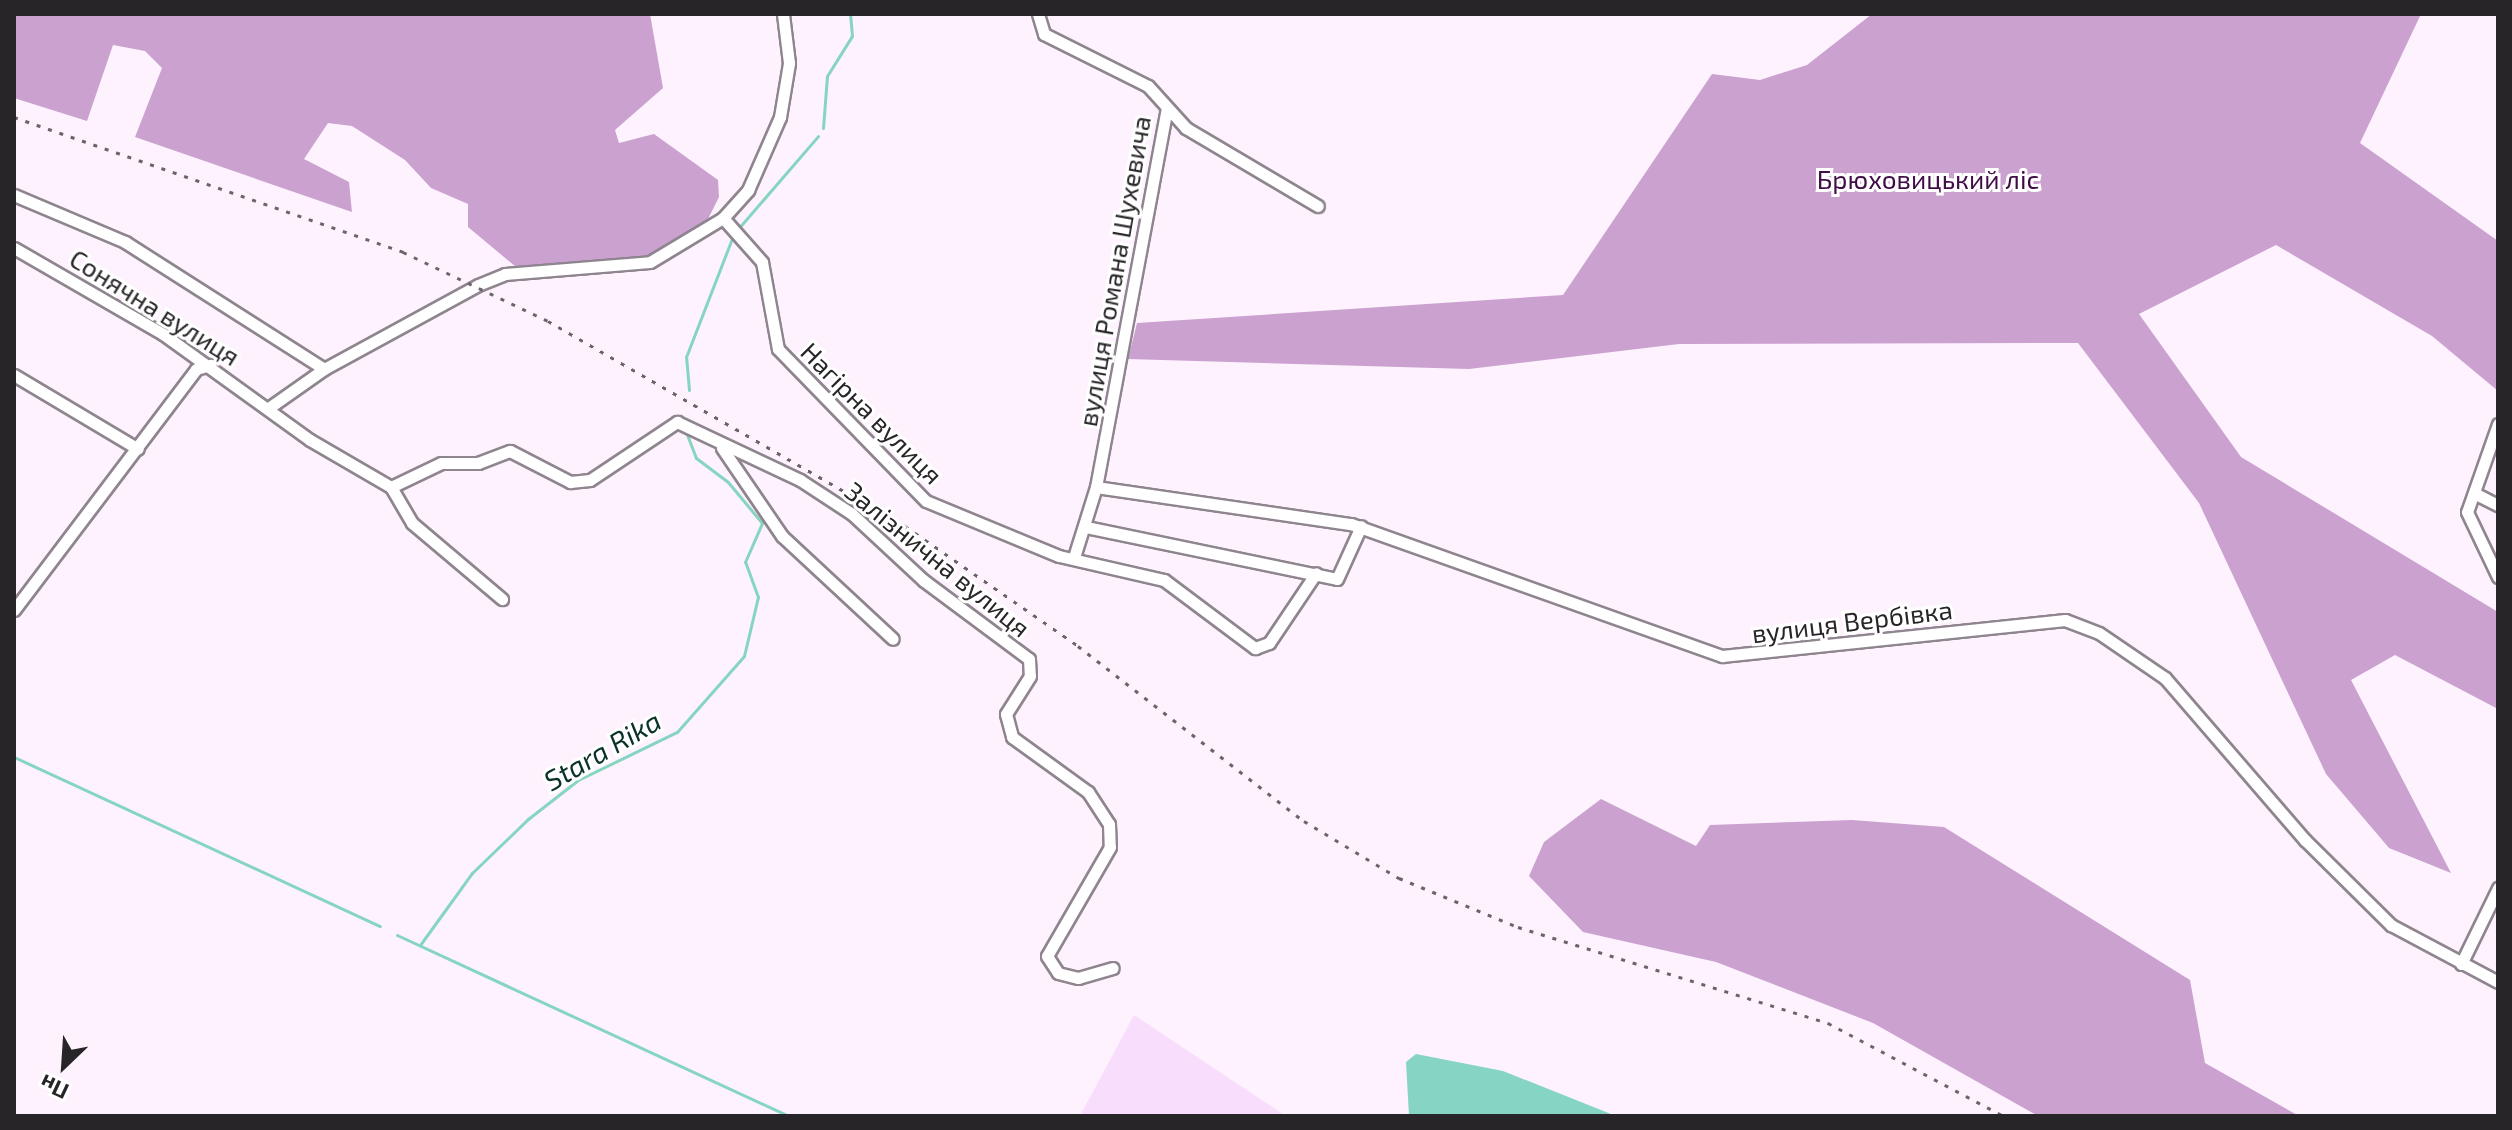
<!DOCTYPE html>
<html>
<head>
<meta charset="utf-8">
<style>
	body { margin:0 }
	#map { position:relative; width:2512px; height:1130px; overflow:hidden; background:#fdf2fe; font-family:"Exo 2",sans-serif }
	div>[style] { position:absolute }
	[style*='--x'] { left:calc(var(--x)*1px); top:calc(var(--y)*1px); width:calc(var(--w)*1px); rotate:calc(var(--a)*1deg) }
	.green>* { inset:0; background:#f8defc }
	.forest>* { inset:0; background:#cba1d0 }
	.water>* { inset:0; background:#86d4c2 }
	.stream>* { height:3px; margin:-1.5px; padding:0 1.5px; transform-origin:1.5px; border-radius:1.5px; background:#86d4c2 }
	.roads { filter:drop-shadow(2px 0 #8e858f) drop-shadow(-2px 0 #8e858f) drop-shadow(0 2px #8e858f) drop-shadow(0 -2px #8e858f) }
	.minor>* { height:11px; margin:-5.5px; padding:0 5.5px; transform-origin:5.5px; border-radius:5.5px; background:#fff }
	.rail>* { height:3px; margin-top:-1.5px; transform-origin:0; background:repeating-linear-gradient(90deg,#69636a 0 4px,transparent 0 12px) }
	span { translate:-50% -50%; white-space:nowrap; text-align:center; line-height:1.15; -webkit-text-stroke:6px #fff; paint-order:stroke }
	.park-label { font-size:26px; color:#410d48 }
	.street-label { font-size:26px; color:#282529 }
	.water-label { font-size:28px; color:#0a312a; font-style:italic }
	.frame { position:absolute; inset:0; border:16px solid #282529; pointer-events:none }
	.north { position:absolute; left:24px; top:1026px; width:80px; height:80px; -webkit-text-stroke:6px #fff; paint-order:stroke; rotate:205deg; font-size:22px; font-weight:700; line-height:32px; text-align:center; color:#282529 }
	.north::after { content:''; display:block; margin:auto; width:28px; height:36px; background:#282529; clip-path:polygon(50% 0,100% 100%,50% 72%,0 100%) }
</style>
</head>
<body>
<div id="map">
	<div class="green">
		<div style="clip-path:polygon(1134px 1015px,1286px 1116px,1080px 1116px)"></div>
	</div>
	<div class="forest">
		<div style="clip-path:polygon(14px 14px,650px 14px,663px 88px,615px 130px,619px 143px,654px 134px,718px 180px,719px 197px,703px 229px,651px 261px,516px 267px,468px 227px,468px 204px,431px 188px,405px 160px,352px 126px,328px 123px,304px 159px,349px 182px,352px 212px,135px 137px,162px 68px,145px 51px,113px 45px,87px 121px,14px 98px)"></div>
		<div style="clip-path:polygon(1872px 14px,2421px 14px,2360px 143px,2498px 241px,2498px 391px,2432px 336px,2276px 245px,2139px 314px,2241px 457px,2498px 612px,2498px 709px,2395px 655px,2351px 680px,2451px 873px,2389px 848px,2326px 774px,2199px 503px,2078px 343px,1679px 344px,1469px 369px,1128px 359px,1137px 323px,1563px 295px,1712px 74px,1760px 80px,1807px 65px)"></div>
		<div style="clip-path:polygon(1601px 799px,1696px 846px,1710px 825px,1852px 820px,1944px 827px,2190px 980px,2205px 1063px,2299px 1116px,2038px 1116px,1873px 1023px,1716px 962px,1583px 932px,1529px 876px,1544px 842px)"></div>
	</div>
	<div class="water">
		<div style="clip-path:polygon(1416px 1054px,1503px 1071px,1616px 1116px,1409px 1116px,1406px 1062px)"></div>
	</div>
	<div class="stream">
		<div style="--x:823;--y:128;--w:52;--a:-85.6"></div>
		<div style="--x:827;--y:76;--w:47;--a:-58"></div>
		<div style="--x:852;--y:36;--w:22;--a:-95"></div>
		<div style="--x:737;--y:230;--w:124;--a:-49.2"></div>
		<div style="--x:689;--y:390;--w:33;--a:-95"></div>
		<div style="--x:686;--y:357;--w:130;--a:-68.8"></div>
		<div style="--x:14;--y:757;--w:403;--a:24.8"></div>
		<div style="--x:397;--y:935;--w:432;--a:24.8"></div>
		<div style="--x:420;--y:945;--w:89;--a:-54.2"></div>
		<div style="--x:472;--y:873;--w:78;--a:-44"></div>
		<div style="--x:528;--y:819;--w:63;--a:-38"></div>
		<div style="--x:578;--y:780;--w:110;--a:-25.9"></div>
		<div style="--x:677;--y:732;--w:101;--a:-48.6"></div>
		<div style="--x:744;--y:656;--w:61;--a:-76.7"></div>
		<div style="--x:758;--y:597;--w:37;--a:-110"></div>
		<div style="--x:745;--y:562;--w:43;--a:-66.4"></div>
		<div style="--x:762;--y:523;--w:53;--a:-129.7"></div>
		<div style="--x:728;--y:482;--w:40;--a:-143"></div>
		<div style="--x:696;--y:458;--w:31;--a:-111"></div>
	</div>
	<div class="roads">
		<div class="minor">
			<div style="--x:1038;--y:14;--w:21;--a:73"></div>
			<div style="--x:1044;--y:34;--w:116;--a:26.6"></div>
			<div style="--x:1148;--y:86;--w:57;--a:47.9"></div>
			<div style="--x:1186;--y:128;--w:153;--a:30.6"></div>
			<div style="--x:14;--y:195;--w:121;--a:22.9"></div>
			<div style="--x:125;--y:242;--w:236;--a:32.5"></div>
			<div style="--x:723;--y:218;--w:59;--a:48.4"></div>
			<div style="--x:762;--y:262;--w:88;--a:79.6"></div>
			<div style="--x:778;--y:349;--w:212;--a:45.8"></div>
			<div style="--x:926;--y:501;--w:144;--a:22.5"></div>
			<div style="--x:1059;--y:556;--w:108;--a:12.9"></div>
			<div style="--x:1164;--y:580;--w:114;--a:36.8"></div>
			<div style="--x:1255;--y:648;--w:15;--a:-20"></div>
			<div style="--x:1269;--y:643;--w:84;--a:-56.1"></div>
			<div style="--x:14;--y:248;--w:172;--a:30"></div>
			<div style="--x:163;--y:334;--w:181;--a:35.8"></div>
			<div style="--x:310;--y:440;--w:94;--a:30.1"></div>
			<div style="--x:391;--y:487;--w:42;--a:59.7"></div>
			<div style="--x:412;--y:523;--w:118;--a:40.2"></div>
			<div style="--x:14;--y:375;--w:144;--a:30.8"></div>
			<div style="--x:270;--y:407;--w:66;--a:-35.1"></div>
			<div style="--x:324;--y:369;--w:175;--a:-28.6"></div>
			<div style="--x:478;--y:285;--w:29;--a:-22"></div>
			<div style="--x:505;--y:274;--w:145;--a:-4.7"></div>
			<div style="--x:650;--y:262;--w:85;--a:-31.1"></div>
			<div style="--x:723;--y:218;--w:38;--a:-48"></div>
			<div style="--x:748;--y:190;--w:80;--a:-66.3"></div>
			<div style="--x:780;--y:117;--w:55;--a:-80.5"></div>
			<div style="--x:789;--y:63;--w:49;--a:-97"></div>
			<div style="--x:2498;--y:424;--w:93;--a:109.4"></div>
			<div style="--x:2467;--y:512;--w:72;--a:64.5"></div>
			<div style="--x:722;--y:448;--w:107;--a:55.7"></div>
			<div style="--x:782;--y:536;--w:151;--a:42.9"></div>
			<div style="--x:391;--y:487;--w:55;--a:-25.6"></div>
			<div style="--x:441;--y:463;--w:37;--a:0"></div>
			<div style="--x:478;--y:463;--w:34;--a:-21"></div>
			<div style="--x:510;--y:451;--w:68;--a:27.3"></div>
			<div style="--x:570;--y:482;--w:20;--a:-6"></div>
			<div style="--x:590;--y:480;--w:105;--a:-33.7"></div>
			<div style="--x:677;--y:422;--w:136;--a:25.2"></div>
			<div style="--x:800;--y:480;--w:62;--a:33.2"></div>
			<div style="--x:852;--y:514;--w:97;--a:42.9"></div>
			<div style="--x:923;--y:580;--w:132;--a:36.7"></div>
			<div style="--x:1029;--y:659;--w:17;--a:87"></div>
			<div style="--x:1030;--y:676;--w:45;--a:122.3"></div>
			<div style="--x:1006;--y:714;--w:24;--a:75"></div>
			<div style="--x:1012;--y:737;--w:94;--a:35.9"></div>
			<div style="--x:1088;--y:792;--w:38;--a:57"></div>
			<div style="--x:1109;--y:824;--w:23;--a:88"></div>
			<div style="--x:1110;--y:847;--w:126;--a:120"></div>
			<div style="--x:1047;--y:956;--w:20;--a:57"></div>
			<div style="--x:1058;--y:973;--w:21;--a:14"></div>
			<div style="--x:1078;--y:978;--w:36;--a:-16"></div>
			<div style="--x:1096;--y:487;--w:258;--a:8.3"></div>
			<div style="--x:1351;--y:524;--w:394;--a:19.6"></div>
			<div style="--x:1722;--y:656;--w:345;--a:-6"></div>
			<div style="--x:2065;--y:620;--w:36;--a:21"></div>
			<div style="--x:2099;--y:633;--w:80;--a:34.3"></div>
			<div style="--x:2165;--y:678;--w:214;--a:49.2"></div>
			<div style="--x:2305;--y:840;--w:121;--a:44.7"></div>
			<div style="--x:2391;--y:925;--w:121;--a:28"></div>
			<div style="--x:2476;--y:494;--w:25;--a:27"></div>
			<div style="--x:1086;--y:527;--w:256;--a:11.7"></div>
			<div style="--x:1337;--y:579;--w:58;--a:-65.6"></div>
			<div style="--x:1075;--y:554;--w:70;--a:-72.6"></div>
			<div style="--x:1096;--y:487;--w:385;--a:-79.4"></div>
			<div style="--x:14;--y:610;--w:302;--a:-52.9"></div>
			<div style="--x:196;--y:369;--w:15;--a:-16"></div>
			<div style="--x:2461;--y:964;--w:85;--a:-64"></div>
		</div>
	</div>
	<div class="rail">
		<div style="--x:14;--y:117;--w:412;--a:19.1"></div>
		<div style="--x:403;--y:252;--w:161;--a:25.4"></div>
		<div style="--x:548;--y:321;--w:412;--a:29.9"></div>
		<div style="--x:905;--y:526;--w:211;--a:34.7"></div>
		<div style="--x:1078;--y:646;--w:286;--a:37.8"></div>
		<div style="--x:1304;--y:821;--w:111;--a:31"></div>
		<div style="--x:1399;--y:878;--w:129;--a:22.4"></div>
		<div style="--x:1518;--y:927;--w:325;--a:17.2"></div>
		<div style="--x:1828;--y:1023;--w:199;--a:27.9"></div>
	</div>
	<div class="park-label">
		<span style="left:1928px;top:179px">Брюховицький ліс</span>
	</div>
	<div class="street-label">
		<span style="left:1114px;top:271px;rotate:-80deg">вулиця Романа Шухевича</span>
		<span style="left:155px;top:307px;rotate:32deg">Сонячна вулиця</span>
		<span style="left:872px;top:413px;rotate:45deg">Нагірна вулиця</span>
		<span style="left:938px;top:559px;rotate:39deg">Залізнична вулиця</span>
		<span style="left:1852px;top:621px;rotate:-7deg">вулиця Вербівка</span>
	</div>
	<div class="water-label">
		<span style="left:602px;top:750px;rotate:-30deg">Stara Rika</span>
	</div>
	<div class="frame"></div>
	<div class="north">Пн</div>
</div>
</body>
</html>
